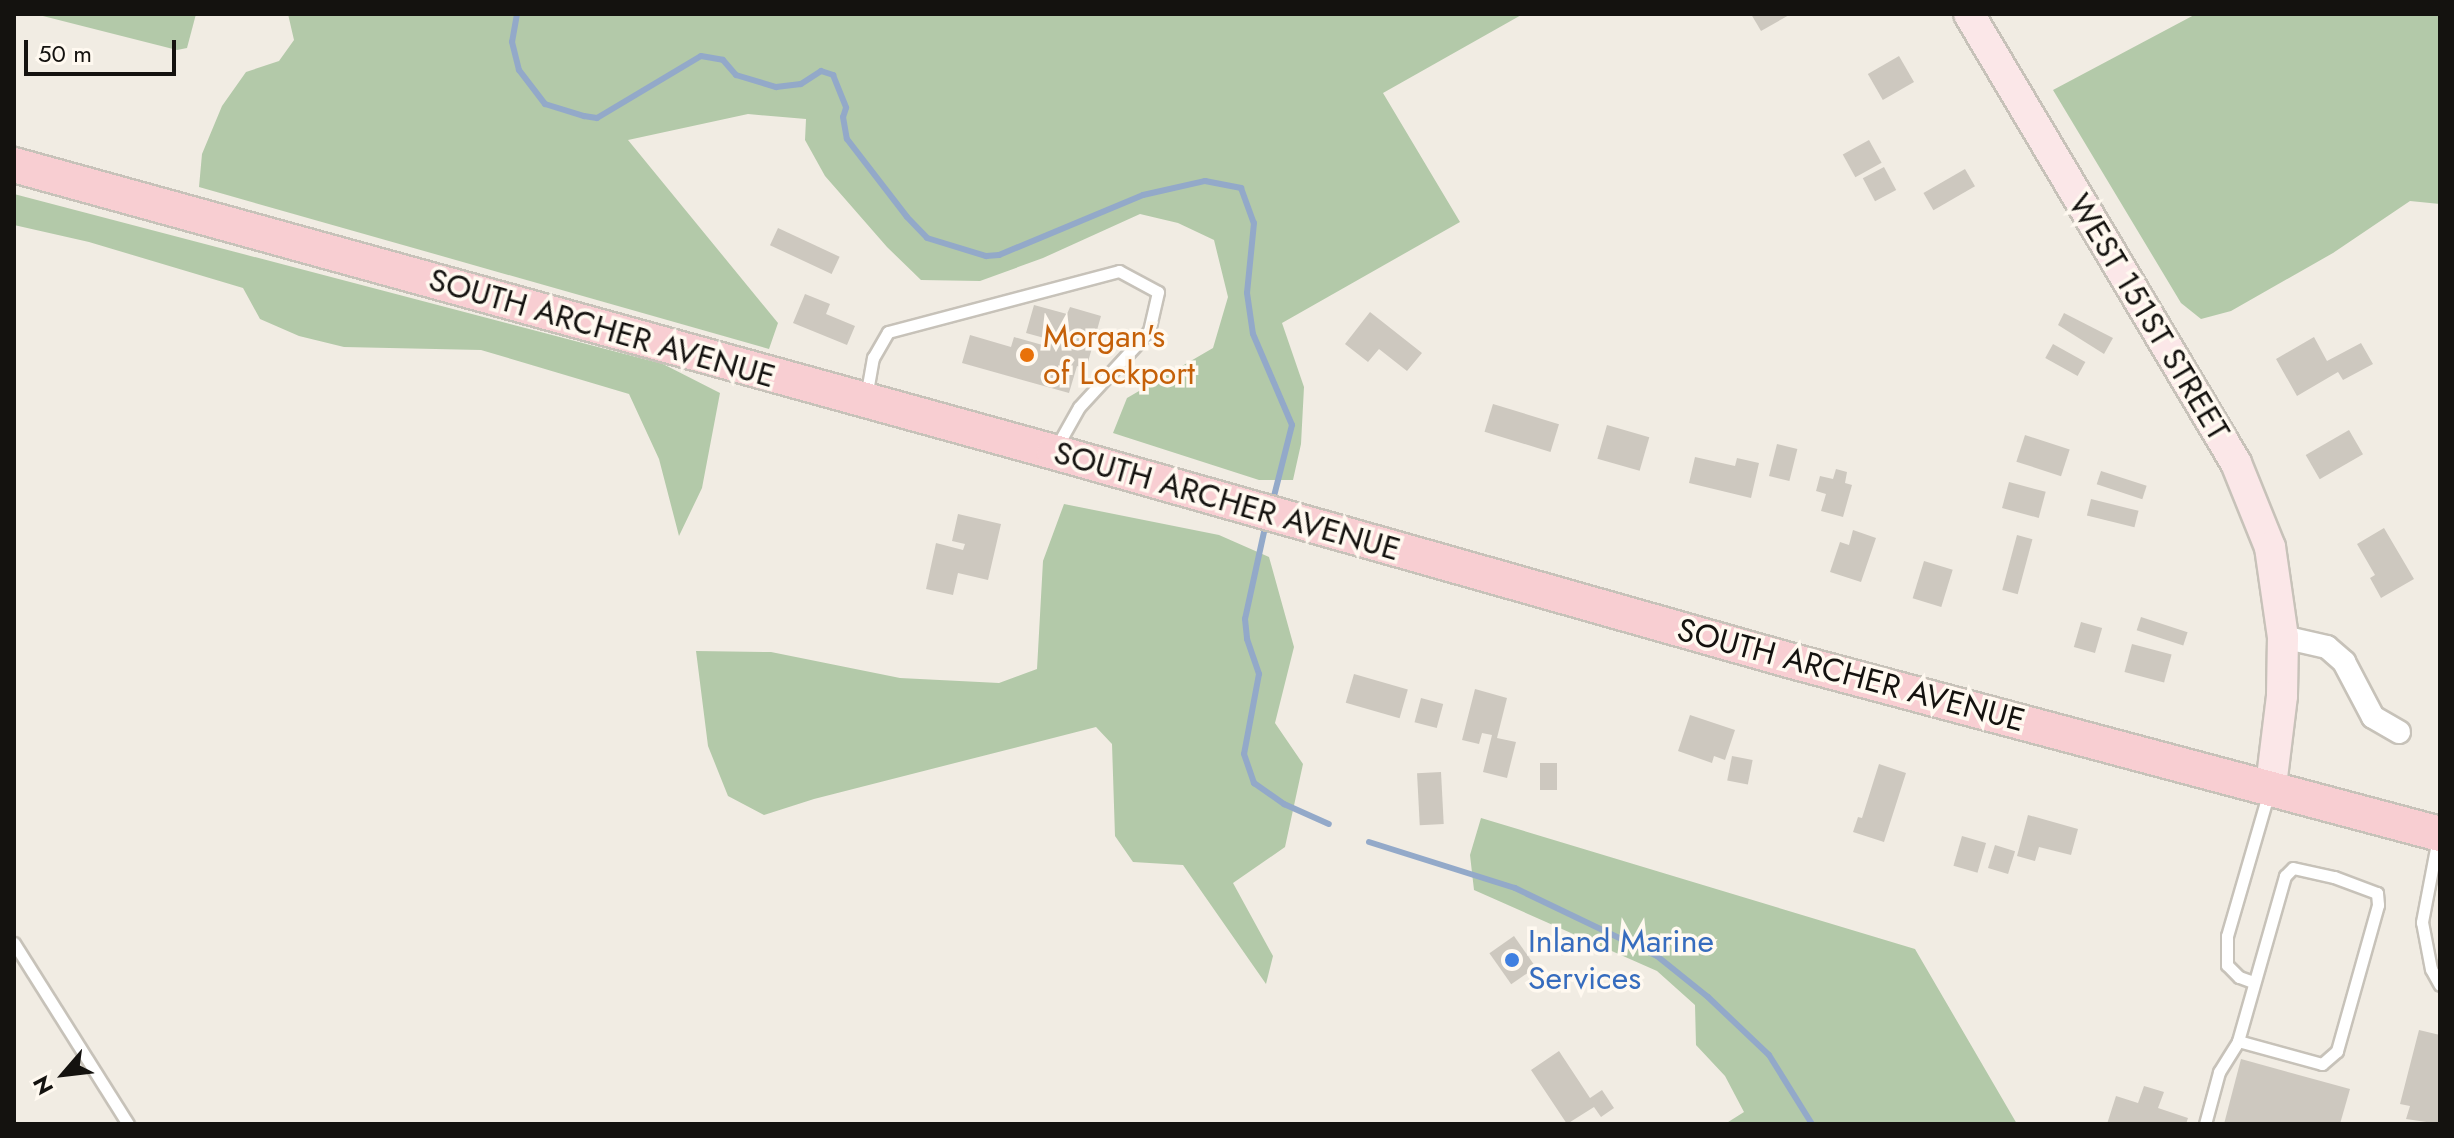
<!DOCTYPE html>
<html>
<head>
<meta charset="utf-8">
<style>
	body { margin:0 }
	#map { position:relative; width:2454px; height:1138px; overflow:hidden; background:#f1ece3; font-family:Jost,sans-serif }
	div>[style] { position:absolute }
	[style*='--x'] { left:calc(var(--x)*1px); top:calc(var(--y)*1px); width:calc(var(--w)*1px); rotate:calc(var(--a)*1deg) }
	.green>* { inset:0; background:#b3c9a9 }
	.stream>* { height:6px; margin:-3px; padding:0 3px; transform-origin:3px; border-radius:3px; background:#93a9c9 }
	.building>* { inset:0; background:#cdc8bf; transform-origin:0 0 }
	.roads { filter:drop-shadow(2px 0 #c7c2b9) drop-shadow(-2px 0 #c7c2b9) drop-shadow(0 2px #c7c2b9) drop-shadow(0 -2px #c7c2b9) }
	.lane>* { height:11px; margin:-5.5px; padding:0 5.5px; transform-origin:5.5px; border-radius:5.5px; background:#fff }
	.street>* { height:22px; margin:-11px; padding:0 11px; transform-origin:11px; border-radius:11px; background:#fff }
	.secondary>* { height:30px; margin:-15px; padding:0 15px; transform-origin:15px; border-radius:15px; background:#fbe7e8 }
	.primary>* { height:34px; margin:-17px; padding:0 17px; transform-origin:17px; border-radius:17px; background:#f8ced2 }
	.dots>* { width:22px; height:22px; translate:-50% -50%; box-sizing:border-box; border:4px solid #fff9f0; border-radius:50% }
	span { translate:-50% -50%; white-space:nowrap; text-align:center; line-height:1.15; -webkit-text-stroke:7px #fff9f0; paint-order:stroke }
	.street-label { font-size:32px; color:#14120f }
	.food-label { font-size:32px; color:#c56008 }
	.left { translate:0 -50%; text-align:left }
	.shop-label { font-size:32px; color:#366cbe }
	.frame { position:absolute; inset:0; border:16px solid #14120f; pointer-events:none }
	.north { position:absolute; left:24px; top:1034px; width:80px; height:80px; -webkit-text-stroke:6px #fff9f0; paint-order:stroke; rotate:242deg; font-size:22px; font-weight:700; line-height:32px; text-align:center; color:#14120f }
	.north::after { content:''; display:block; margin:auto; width:28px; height:36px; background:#14120f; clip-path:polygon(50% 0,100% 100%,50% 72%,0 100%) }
	.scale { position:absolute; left:24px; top:40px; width:152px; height:36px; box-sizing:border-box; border:4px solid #14120f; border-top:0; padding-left:10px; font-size:24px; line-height:28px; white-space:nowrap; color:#14120f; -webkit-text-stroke:6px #fff9f0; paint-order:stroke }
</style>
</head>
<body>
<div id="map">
	<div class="green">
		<div style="clip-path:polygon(35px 14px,196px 14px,187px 48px,177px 50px)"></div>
		<div style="clip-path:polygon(288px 14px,1523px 14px,1383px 93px,1460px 222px,1282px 323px,1304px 387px,1301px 444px,1293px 480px,1259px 480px,1113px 433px,1127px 398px,1213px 348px,1228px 297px,1214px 240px,1178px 223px,1140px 214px,1043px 258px,980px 281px,921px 280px,887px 247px,825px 176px,805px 140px,806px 119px,748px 114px,628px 140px,778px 323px,769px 349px,199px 187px,202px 154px,222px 106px,246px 72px,279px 61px,294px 40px)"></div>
		<div style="clip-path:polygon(2196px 14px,2440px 14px,2440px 204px,2410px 201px,2333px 253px,2231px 311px,2201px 319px,2181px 303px,2053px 90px)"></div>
		<div style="clip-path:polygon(14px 194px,663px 364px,720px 393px,702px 488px,679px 536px,659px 459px,629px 394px,481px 350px,344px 347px,299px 336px,260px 319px,243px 288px,89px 242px,14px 225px)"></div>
		<div style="clip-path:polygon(1064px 504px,1219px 535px,1269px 557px,1294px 647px,1275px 723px,1303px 764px,1285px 847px,1233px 883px,1273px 956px,1266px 984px,1183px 865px,1133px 862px,1115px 836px,1112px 744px,1096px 727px,814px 799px,764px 815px,728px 796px,708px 746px,696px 651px,771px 652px,900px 678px,999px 683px,1037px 669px,1043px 561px)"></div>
		<div style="clip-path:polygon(1481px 818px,1915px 949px,2017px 1124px,1725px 1124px,1744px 1112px,1725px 1076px,1696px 1045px,1695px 1005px,1657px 971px,1474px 890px,1470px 855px)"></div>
	</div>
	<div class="stream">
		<div style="--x:517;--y:14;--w:28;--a:100"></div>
		<div style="--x:512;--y:42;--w:29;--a:76"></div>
		<div style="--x:519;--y:70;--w:43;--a:52.6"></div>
		<div style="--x:545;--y:104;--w:41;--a:17.1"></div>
		<div style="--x:584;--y:116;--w:13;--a:9"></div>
		<div style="--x:597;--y:118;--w:121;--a:-30.8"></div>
		<div style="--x:701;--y:56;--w:22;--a:10"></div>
		<div style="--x:723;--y:60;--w:20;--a:49"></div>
		<div style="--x:736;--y:75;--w:42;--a:16.7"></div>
		<div style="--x:776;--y:87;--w:25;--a:-7"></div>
		<div style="--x:801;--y:84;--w:24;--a:-33"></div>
		<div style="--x:821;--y:71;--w:13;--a:18"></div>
		<div style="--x:833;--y:75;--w:35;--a:68"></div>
		<div style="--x:846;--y:108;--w:9;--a:108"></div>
		<div style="--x:843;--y:117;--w:22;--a:80"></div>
		<div style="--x:847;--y:139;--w:98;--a:52.4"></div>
		<div style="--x:907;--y:217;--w:29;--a:46"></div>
		<div style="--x:927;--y:238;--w:62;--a:17"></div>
		<div style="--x:986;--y:256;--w:13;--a:-4"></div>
		<div style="--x:999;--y:255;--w:156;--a:-22.6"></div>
		<div style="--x:1143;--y:195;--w:64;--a:-12.7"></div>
		<div style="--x:1205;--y:181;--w:37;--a:11"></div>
		<div style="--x:1241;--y:188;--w:37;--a:70"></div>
		<div style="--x:1254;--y:223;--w:70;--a:95.7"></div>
		<div style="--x:1247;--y:293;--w:41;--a:81.7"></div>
		<div style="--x:1253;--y:334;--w:99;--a:66.8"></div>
		<div style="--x:1292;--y:425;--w:73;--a:104.2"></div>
		<div style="--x:1264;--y:532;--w:89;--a:102.3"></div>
		<div style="--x:1245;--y:619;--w:20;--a:84"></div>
		<div style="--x:1247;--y:639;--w:37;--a:71"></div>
		<div style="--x:1259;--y:674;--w:81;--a:100.6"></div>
		<div style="--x:1244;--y:754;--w:31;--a:71"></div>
		<div style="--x:1254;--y:783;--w:37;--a:35"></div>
		<div style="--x:1284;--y:804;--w:49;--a:24"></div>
		<div style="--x:1369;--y:842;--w:153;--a:17.5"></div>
		<div style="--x:1515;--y:888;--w:157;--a:25.6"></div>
		<div style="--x:1657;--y:956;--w:65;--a:38.8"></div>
		<div style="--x:1708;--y:997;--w:84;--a:43.6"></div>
		<div style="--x:1769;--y:1055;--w:81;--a:58.1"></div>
	</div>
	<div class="building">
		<div style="clip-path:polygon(1751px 14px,1791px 14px,1761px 31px)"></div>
		<div style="left:1899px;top:56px;width:30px;height:36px;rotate:60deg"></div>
		<div style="left:1869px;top:140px;width:26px;height:30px;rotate:61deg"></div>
		<div style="left:1884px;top:167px;width:26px;height:24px;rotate:62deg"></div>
		<div style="left:1965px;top:169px;width:20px;height:48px;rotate:60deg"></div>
		<div style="left:778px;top:228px;width:68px;height:19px;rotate:25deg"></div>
		<div style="clip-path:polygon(805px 294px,830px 304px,826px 314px,855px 326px,847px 345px,793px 323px)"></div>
		<div style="clip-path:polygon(1034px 305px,1067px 314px,1070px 307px,1101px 316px,1086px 369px,1077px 366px,1069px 393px,962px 363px,970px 335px,1011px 347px,1014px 337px,1046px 346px,1048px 339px,1026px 333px)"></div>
		<div style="clip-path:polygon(1370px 312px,1422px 353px,1407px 371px,1379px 349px,1368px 362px,1345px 344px)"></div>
		<div style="clip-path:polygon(2064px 313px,2113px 338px,2104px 354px,2058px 325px)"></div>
		<div style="clip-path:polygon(2314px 337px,2327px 361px,2361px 343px,2373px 364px,2343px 380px,2338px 372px,2297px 396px,2276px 359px)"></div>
		<div style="left:2053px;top:344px;width:37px;height:16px;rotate:29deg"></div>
		<div style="left:1493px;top:404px;width:69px;height:29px;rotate:17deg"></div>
		<div style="left:1607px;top:425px;width:44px;height:35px;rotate:16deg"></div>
		<div style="left:2349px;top:430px;width:28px;height:50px;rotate:60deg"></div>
		<div style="left:2025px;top:435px;width:47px;height:28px;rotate:18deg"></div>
		<div style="left:1777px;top:444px;width:21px;height:33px;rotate:14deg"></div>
		<div style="clip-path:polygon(1695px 457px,1735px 466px,1737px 458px,1759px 463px,1751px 498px,1689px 483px)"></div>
		<div style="clip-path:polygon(1836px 469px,1847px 472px,1845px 483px,1852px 485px,1843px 517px,1821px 511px,1826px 494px,1816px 491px,1820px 476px,1833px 479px)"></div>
		<div style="left:2101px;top:471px;width:48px;height:14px;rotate:18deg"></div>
		<div style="left:2009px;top:482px;width:38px;height:27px;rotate:15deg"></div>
		<div style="left:2091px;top:499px;width:49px;height:17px;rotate:14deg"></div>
		<div style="clip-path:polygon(958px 514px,1001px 524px,988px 580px,958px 573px,953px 595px,926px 589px,936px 543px,963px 550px,965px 544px,952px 541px)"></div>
		<div style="clip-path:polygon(2384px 528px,2414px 579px,2381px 598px,2370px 578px,2375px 575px,2357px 544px)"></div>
		<div style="clip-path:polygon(1853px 530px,1876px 538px,1861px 582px,1830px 572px,1840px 542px,1849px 545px)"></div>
		<div style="left:2017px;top:535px;width:16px;height:57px;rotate:15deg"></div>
		<div style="left:1924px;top:561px;width:30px;height:39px;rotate:17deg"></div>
		<div style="left:2141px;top:617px;width:49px;height:14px;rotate:18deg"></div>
		<div style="left:2081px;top:622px;width:22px;height:26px;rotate:16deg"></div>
		<div style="left:2132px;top:644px;width:41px;height:29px;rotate:15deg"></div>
		<div style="left:1354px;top:674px;width:56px;height:30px;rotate:16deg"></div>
		<div style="clip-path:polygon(1475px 689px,1507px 698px,1497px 738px,1516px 742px,1507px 778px,1483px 772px,1492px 735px,1482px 733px,1479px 744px,1462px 740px)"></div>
		<div style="left:1421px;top:698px;width:23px;height:25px;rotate:15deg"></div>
		<div style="clip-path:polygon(1690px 715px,1735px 730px,1725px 760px,1714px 756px,1712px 763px,1678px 751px)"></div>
		<div style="left:1732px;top:756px;width:21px;height:25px;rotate:11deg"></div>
		<div style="left:1557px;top:763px;width:27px;height:17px;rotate:90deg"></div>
		<div style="clip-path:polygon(1879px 764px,1906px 773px,1884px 842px,1853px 832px,1858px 817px,1862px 818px)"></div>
		<div style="left:1441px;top:772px;width:52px;height:24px;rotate:87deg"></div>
		<div style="clip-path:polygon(2028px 815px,2078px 829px,2071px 855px,2039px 847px,2035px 861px,2017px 856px)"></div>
		<div style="left:1962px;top:836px;width:25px;height:31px;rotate:16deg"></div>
		<div style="left:1995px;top:845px;width:21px;height:24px;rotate:17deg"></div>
		<div style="left:1514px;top:936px;width:38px;height:30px;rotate:55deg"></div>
		<div style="clip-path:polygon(2419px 1030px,2440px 1035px,2440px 1124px,2406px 1119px,2410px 1106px,2400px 1104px)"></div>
		<div style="clip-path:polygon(1559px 1051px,1590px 1098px,1602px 1090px,1614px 1108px,1601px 1117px,1594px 1107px,1567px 1124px,1531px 1070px)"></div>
		<div style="clip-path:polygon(2241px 1059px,2350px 1089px,2340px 1124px,2224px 1124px)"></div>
		<div style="clip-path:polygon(2144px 1086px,2164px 1092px,2158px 1108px,2188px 1118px,2186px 1124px,2107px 1124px,2116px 1096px,2138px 1103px)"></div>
	</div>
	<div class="roads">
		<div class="lane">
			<div style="--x:866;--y:397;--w:40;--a:-80"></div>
			<div style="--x:873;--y:358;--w:30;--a:-60"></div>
			<div style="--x:888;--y:332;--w:239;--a:-14.8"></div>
			<div style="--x:1119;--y:271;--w:44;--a:28.3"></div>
			<div style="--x:1158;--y:292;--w:40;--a:103"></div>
			<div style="--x:1149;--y:331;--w:103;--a:132.6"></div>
			<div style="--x:1079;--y:407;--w:47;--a:119.3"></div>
			<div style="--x:2438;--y:838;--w:86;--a:100.8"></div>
			<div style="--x:2422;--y:922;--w:48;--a:79.2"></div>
			<div style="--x:2431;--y:969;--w:18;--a:61"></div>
			<div style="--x:2293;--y:868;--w:42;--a:12.4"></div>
			<div style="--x:2334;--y:877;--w:46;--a:20.4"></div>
			<div style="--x:2377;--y:893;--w:12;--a:85"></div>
			<div style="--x:2378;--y:905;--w:152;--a:105.7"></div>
			<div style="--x:2337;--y:1051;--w:20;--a:139"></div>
			<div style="--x:2322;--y:1064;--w:87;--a:-164.7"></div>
			<div style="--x:2238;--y:1041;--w:172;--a:-74.1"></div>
			<div style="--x:2285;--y:876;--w:11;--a:-45"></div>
			<div style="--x:14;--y:943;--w:214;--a:57.8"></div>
			<div style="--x:2253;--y:982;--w:15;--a:-160"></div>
			<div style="--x:2239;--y:977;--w:17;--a:-135"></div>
			<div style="--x:2227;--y:965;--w:29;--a:-90"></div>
			<div style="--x:2227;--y:936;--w:151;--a:-73.8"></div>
			<div style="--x:2205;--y:1124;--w:54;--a:-74.9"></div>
			<div style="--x:2219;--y:1072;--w:36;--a:-58"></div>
		</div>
		<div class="street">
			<div style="--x:2283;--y:637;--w:45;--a:12.8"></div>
			<div style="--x:2327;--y:647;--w:23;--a:41"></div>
			<div style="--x:2344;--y:662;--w:62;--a:62.2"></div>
			<div style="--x:2373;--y:717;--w:30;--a:30"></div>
		</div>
		<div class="secondary">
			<div style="--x:1969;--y:14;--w:522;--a:59.26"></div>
			<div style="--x:2236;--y:463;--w:91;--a:68"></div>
			<div style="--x:2270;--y:547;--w:91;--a:81.8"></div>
			<div style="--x:2283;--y:637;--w:59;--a:91"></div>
			<div style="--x:2282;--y:696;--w:91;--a:97"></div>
		</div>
		<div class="primary">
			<div style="--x:14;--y:165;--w:1079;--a:15.43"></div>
			<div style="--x:1054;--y:452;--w:767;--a:15.81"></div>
			<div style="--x:1792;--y:661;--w:671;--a:14.95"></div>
		</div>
	</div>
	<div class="dots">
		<div style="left:1027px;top:355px;background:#e8710a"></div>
		<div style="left:1512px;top:960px;background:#3f7fe0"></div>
	</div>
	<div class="street-label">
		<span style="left:2149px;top:317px;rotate:59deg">WEST 151ST STREET</span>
		<span style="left:602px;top:328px;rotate:16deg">SOUTH ARCHER AVENUE</span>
		<span style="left:1227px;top:501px;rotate:16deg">SOUTH ARCHER AVENUE</span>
		<span style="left:1851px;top:675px;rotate:15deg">SOUTH ARCHER AVENUE</span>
	</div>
	<div class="food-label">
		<span class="left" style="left:1043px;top:355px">Morgan's<br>of Lockport</span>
	</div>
	<div class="shop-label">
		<span class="left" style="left:1528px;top:960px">Inland Marine<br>Services</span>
	</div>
	<div class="frame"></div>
	<div class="north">N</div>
	<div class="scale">50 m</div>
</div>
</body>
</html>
